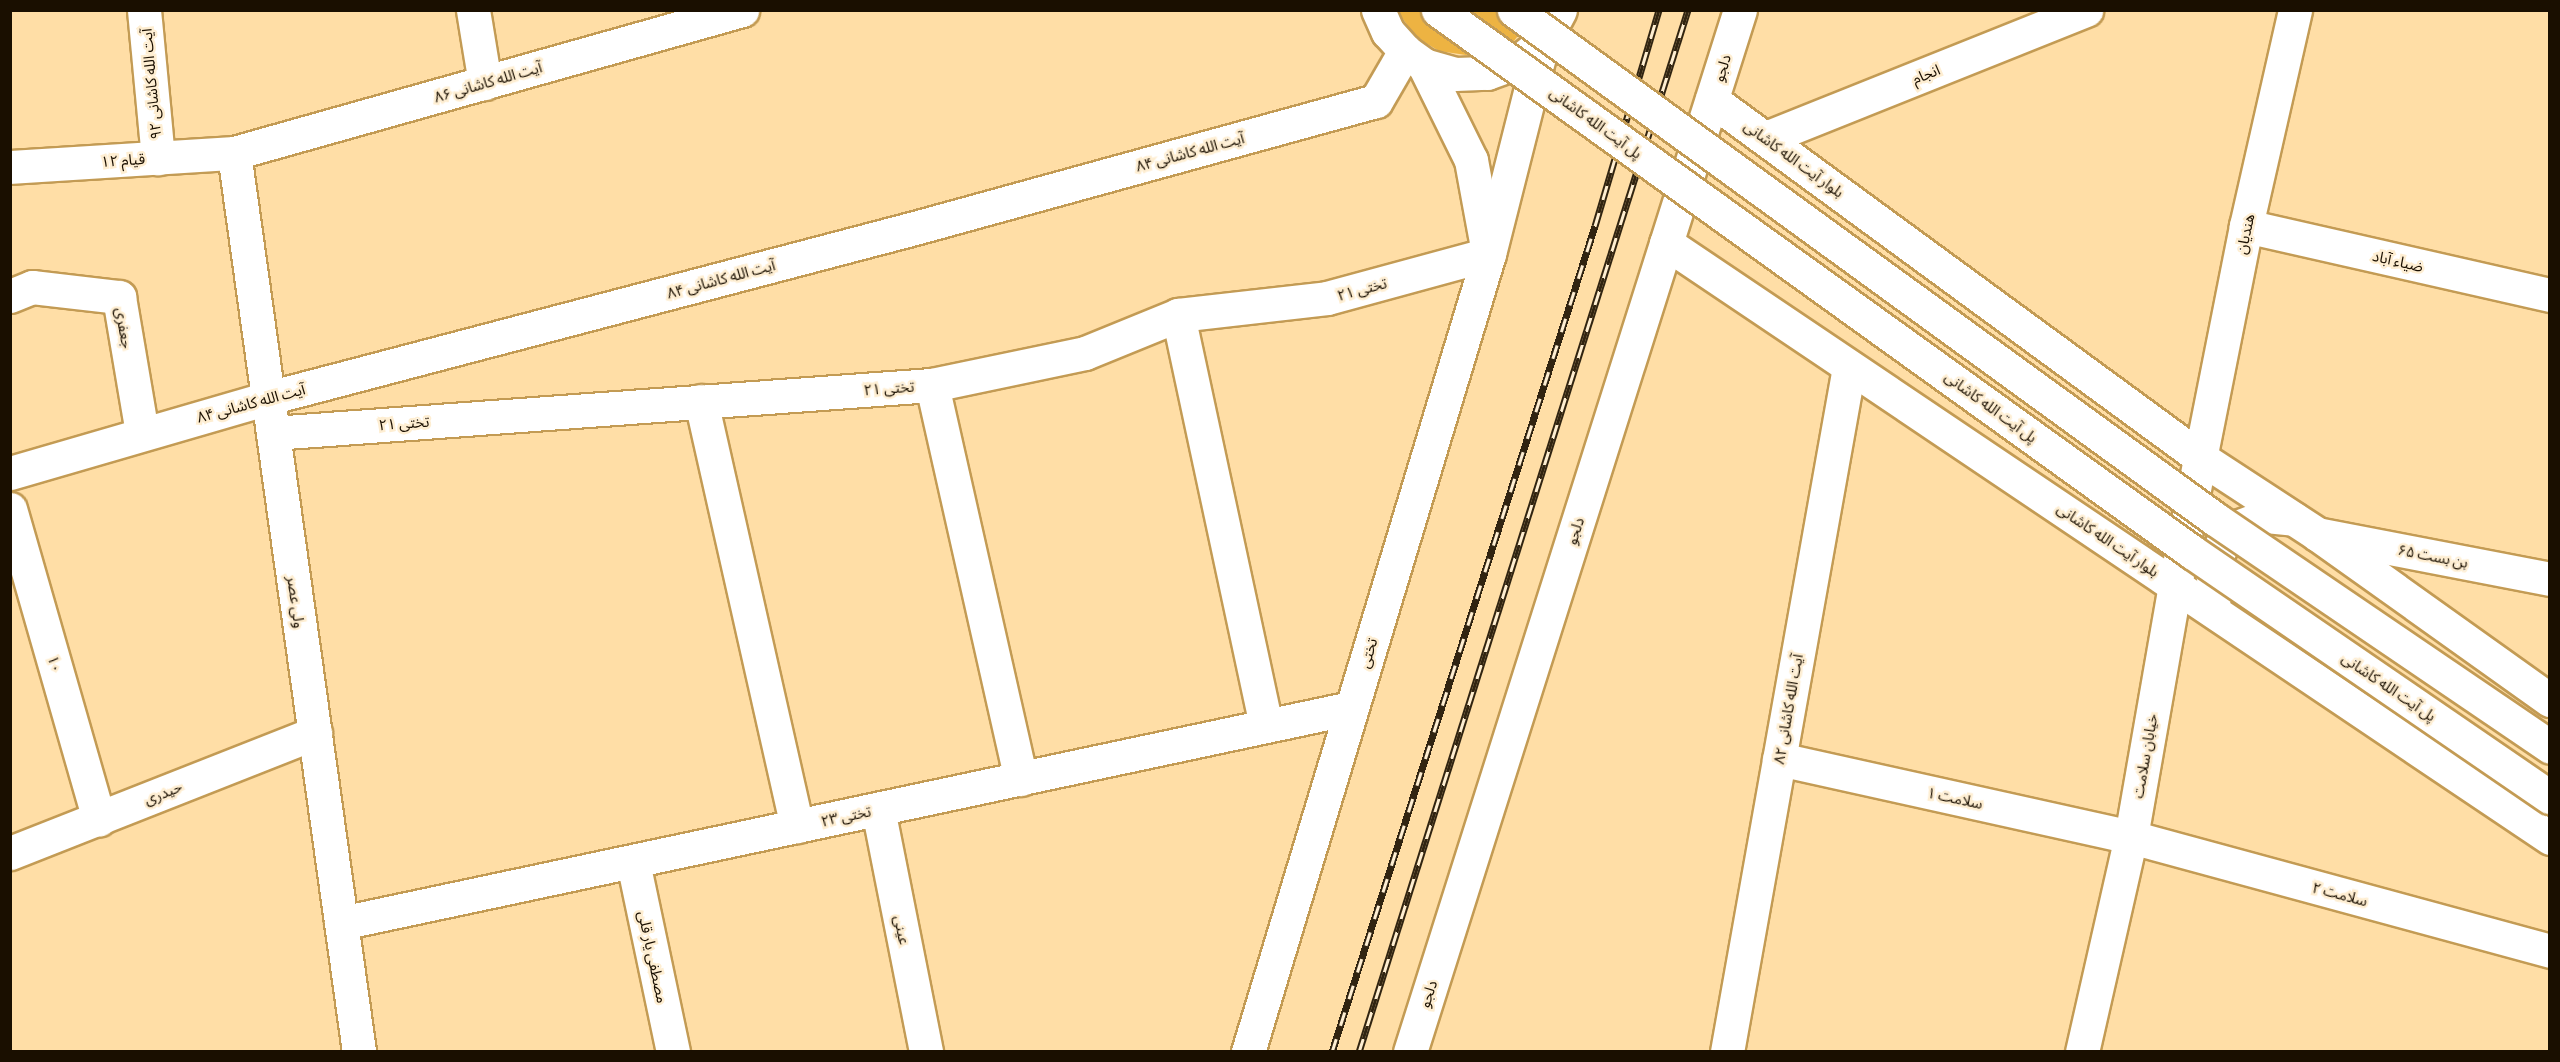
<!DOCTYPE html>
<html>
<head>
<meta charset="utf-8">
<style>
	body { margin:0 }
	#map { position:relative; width:2560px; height:1062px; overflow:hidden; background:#ffdea6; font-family:Barlow,"Noto Sans Arabic",sans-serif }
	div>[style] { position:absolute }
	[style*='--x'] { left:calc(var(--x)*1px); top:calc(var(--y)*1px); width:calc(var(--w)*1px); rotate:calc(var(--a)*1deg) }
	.green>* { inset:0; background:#edb342 }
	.roads { filter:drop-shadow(2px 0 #c39b54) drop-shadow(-2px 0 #c39b54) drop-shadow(0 2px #c39b54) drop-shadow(0 -2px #c39b54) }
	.minor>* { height:33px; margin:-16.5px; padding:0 16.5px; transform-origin:16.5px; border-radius:16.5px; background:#fff }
	.major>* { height:33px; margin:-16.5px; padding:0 16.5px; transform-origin:16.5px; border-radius:16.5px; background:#fff }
	.rail>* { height:7px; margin-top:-3.5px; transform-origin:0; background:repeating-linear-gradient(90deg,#feeed2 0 14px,#312411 0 28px); box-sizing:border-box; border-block:2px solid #312411 }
	.bridges { filter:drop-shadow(2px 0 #c39b54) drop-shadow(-2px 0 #c39b54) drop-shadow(0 2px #c39b54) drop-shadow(0 -2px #c39b54) }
	.major-bridge>* { height:33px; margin:-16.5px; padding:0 16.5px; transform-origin:16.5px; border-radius:16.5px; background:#fff }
	span { translate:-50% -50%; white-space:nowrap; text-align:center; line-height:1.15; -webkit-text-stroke:5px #feeed2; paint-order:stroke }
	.street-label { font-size:15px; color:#1a0f00 }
	.frame { position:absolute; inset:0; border:12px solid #1a0f00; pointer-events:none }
</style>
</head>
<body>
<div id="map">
	<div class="green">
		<div style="clip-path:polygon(1397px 11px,1537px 11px,1514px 41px,1492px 52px,1466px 55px,1439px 51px,1416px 37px)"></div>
	</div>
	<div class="roads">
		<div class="minor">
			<div style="--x:144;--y:10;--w:149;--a:84.6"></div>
			<div style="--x:473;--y:10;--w:74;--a:80.7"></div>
			<div style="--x:1424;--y:65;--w:106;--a:63.7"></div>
			<div style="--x:1471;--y:160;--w:83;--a:79.6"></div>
			<div style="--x:1766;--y:138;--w:345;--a:-21.8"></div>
			<div style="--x:234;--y:153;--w:908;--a:82.08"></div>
			<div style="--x:10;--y:167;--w:224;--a:-3.6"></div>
			<div style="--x:234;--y:153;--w:528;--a:-15.72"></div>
			<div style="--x:2246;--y:226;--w:312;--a:12.8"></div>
			<div style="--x:10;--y:296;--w:24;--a:-22"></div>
			<div style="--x:32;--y:287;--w:88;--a:6.6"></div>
			<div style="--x:119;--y:297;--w:138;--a:80.4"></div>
			<div style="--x:1178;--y:315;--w:420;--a:77.9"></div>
			<div style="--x:932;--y:385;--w:404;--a:77.3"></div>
			<div style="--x:701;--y:401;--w:436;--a:77.3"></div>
			<div style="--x:273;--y:433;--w:661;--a:-4.17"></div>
			<div style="--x:932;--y:385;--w:156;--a:-11.8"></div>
			<div style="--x:1085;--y:353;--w:100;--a:-22.2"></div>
			<div style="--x:1178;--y:315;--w:150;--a:-6.5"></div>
			<div style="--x:1327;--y:298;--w:168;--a:-15.2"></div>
			<div style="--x:10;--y:473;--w:269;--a:-16.2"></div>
			<div style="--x:268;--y:398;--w:665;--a:-14.73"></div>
			<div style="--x:911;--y:229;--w:482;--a:-15.4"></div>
			<div style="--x:1376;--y:101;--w:58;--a:-59.9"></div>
			<div style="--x:10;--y:509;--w:323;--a:74"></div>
			<div style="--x:2317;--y:534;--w:237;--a:10.9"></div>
			<div style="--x:1779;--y:759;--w:361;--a:12.5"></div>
			<div style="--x:2131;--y:837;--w:434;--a:15.2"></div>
			<div style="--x:878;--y:809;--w:248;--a:78.8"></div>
			<div style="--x:10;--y:853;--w:328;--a:-21.5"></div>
			<div style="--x:633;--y:862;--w:194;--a:78.1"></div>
			<div style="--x:341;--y:923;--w:1033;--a:-12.02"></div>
			<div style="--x:1248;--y:1052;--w:834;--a:-73.2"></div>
			<div style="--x:1489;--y:254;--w:208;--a:-75.8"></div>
			<div style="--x:1410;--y:1052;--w:1093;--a:-72.43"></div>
			<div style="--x:1727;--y:1052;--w:696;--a:-79.9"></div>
			<div style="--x:2082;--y:1052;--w:221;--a:-77.2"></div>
			<div style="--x:2131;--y:837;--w:256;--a:-80.1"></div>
			<div style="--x:2175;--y:585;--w:366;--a:-78.8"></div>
			<div style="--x:2246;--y:226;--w:221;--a:-77.2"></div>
		</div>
		<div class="major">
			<div style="--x:1378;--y:10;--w:24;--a:66"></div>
			<div style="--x:1388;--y:32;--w:25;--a:48"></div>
			<div style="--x:1405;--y:51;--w:24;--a:36"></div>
			<div style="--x:1424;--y:65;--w:32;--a:16"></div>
			<div style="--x:1455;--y:74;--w:32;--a:-2"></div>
			<div style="--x:1487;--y:73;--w:33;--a:-20"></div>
			<div style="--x:1518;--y:62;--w:32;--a:-39"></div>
			<div style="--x:1543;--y:42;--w:36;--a:-62"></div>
			<div style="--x:1712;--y:100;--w:606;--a:36.21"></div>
			<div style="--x:2201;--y:458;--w:139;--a:33.2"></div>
			<div style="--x:2317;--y:534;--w:286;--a:35.5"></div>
			<div style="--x:1666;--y:243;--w:1066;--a:33.94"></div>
			<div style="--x:2216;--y:593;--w:20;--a:-101"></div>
			<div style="--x:2212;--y:573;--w:28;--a:-72"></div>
			<div style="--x:2221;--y:546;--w:28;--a:-46"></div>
			<div style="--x:2240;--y:526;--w:28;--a:-21"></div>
			<div style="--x:2266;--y:516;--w:28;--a:6"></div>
		</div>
	</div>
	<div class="rail">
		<div style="--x:1332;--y:1052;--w:867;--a:-72.34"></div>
		<div style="--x:1595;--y:226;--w:225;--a:-73.5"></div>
		<div style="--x:1359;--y:1052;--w:1093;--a:-72.48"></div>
	</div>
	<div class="bridges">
		<div class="major-bridge">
			<div style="--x:1438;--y:10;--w:929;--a:35.71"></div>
			<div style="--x:2192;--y:552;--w:434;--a:34.4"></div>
			<div style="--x:1514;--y:10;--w:866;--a:35.98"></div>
			<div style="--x:2215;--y:519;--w:405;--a:34.2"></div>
		</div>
	</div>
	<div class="street-label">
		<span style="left:1722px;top:68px;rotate:-73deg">دلجو</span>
		<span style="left:1926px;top:74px;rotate:-22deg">انجام</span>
		<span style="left:488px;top:82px;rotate:-16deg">آیت الله کاشانی ۸۶</span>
		<span style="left:151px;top:84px;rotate:-95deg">آیت الله کاشانی ۹۲</span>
		<span style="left:1596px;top:123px;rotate:36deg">پل آیت الله کاشانی</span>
		<span style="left:1190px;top:152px;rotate:-15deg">آیت الله کاشانی ۸۴</span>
		<span style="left:1794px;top:159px;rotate:36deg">بلوار آیت الله کاشانی</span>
		<span style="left:123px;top:160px;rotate:-4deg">۱۲ قیام</span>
		<span style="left:2245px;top:234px;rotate:-78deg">هندیان</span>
		<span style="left:2398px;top:261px;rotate:13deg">ضیاء آباد</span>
		<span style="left:721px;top:279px;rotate:-15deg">آیت الله کاشانی ۸۴</span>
		<span style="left:1362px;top:289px;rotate:-15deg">تختی ۲۱</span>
		<span style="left:124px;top:328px;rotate:80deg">جعفری</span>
		<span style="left:889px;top:388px;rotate:-4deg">تختی ۲۱</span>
		<span style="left:251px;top:403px;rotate:-15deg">آیت الله کاشانی ۸۴</span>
		<span style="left:1991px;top:407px;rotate:36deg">پل آیت الله کاشانی</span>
		<span style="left:404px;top:423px;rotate:-4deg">تختی ۲۱</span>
		<span style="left:1575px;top:531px;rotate:-72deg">دلجو</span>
		<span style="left:2108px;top:540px;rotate:34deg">بلوار آیت الله کاشانی</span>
		<span style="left:2433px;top:556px;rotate:11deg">بن بست ۶۵</span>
		<span style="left:296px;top:602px;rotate:82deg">ولی عصر</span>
		<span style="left:1368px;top:653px;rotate:-73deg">تختی</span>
		<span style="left:55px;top:664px;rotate:74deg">۱۰</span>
		<span style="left:2389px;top:687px;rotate:34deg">پل آیت الله کاشانی</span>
		<span style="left:1788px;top:709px;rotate:-80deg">آیت الله کاشانی ۸۲</span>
		<span style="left:2145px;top:756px;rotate:-80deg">خیابان سلامت</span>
		<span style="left:163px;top:793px;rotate:-22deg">حیدری</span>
		<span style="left:1955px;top:798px;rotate:12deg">سلامت ۱</span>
		<span style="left:846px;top:816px;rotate:-12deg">تختی ۲۳</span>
		<span style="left:2340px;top:894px;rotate:15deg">سلامت ۲</span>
		<span style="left:902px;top:930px;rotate:79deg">عینی</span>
		<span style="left:653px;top:957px;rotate:78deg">مصطفی یار قلی</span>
		<span style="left:1428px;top:994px;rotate:-72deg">دلجو</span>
	</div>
	<div class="frame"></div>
</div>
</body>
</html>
